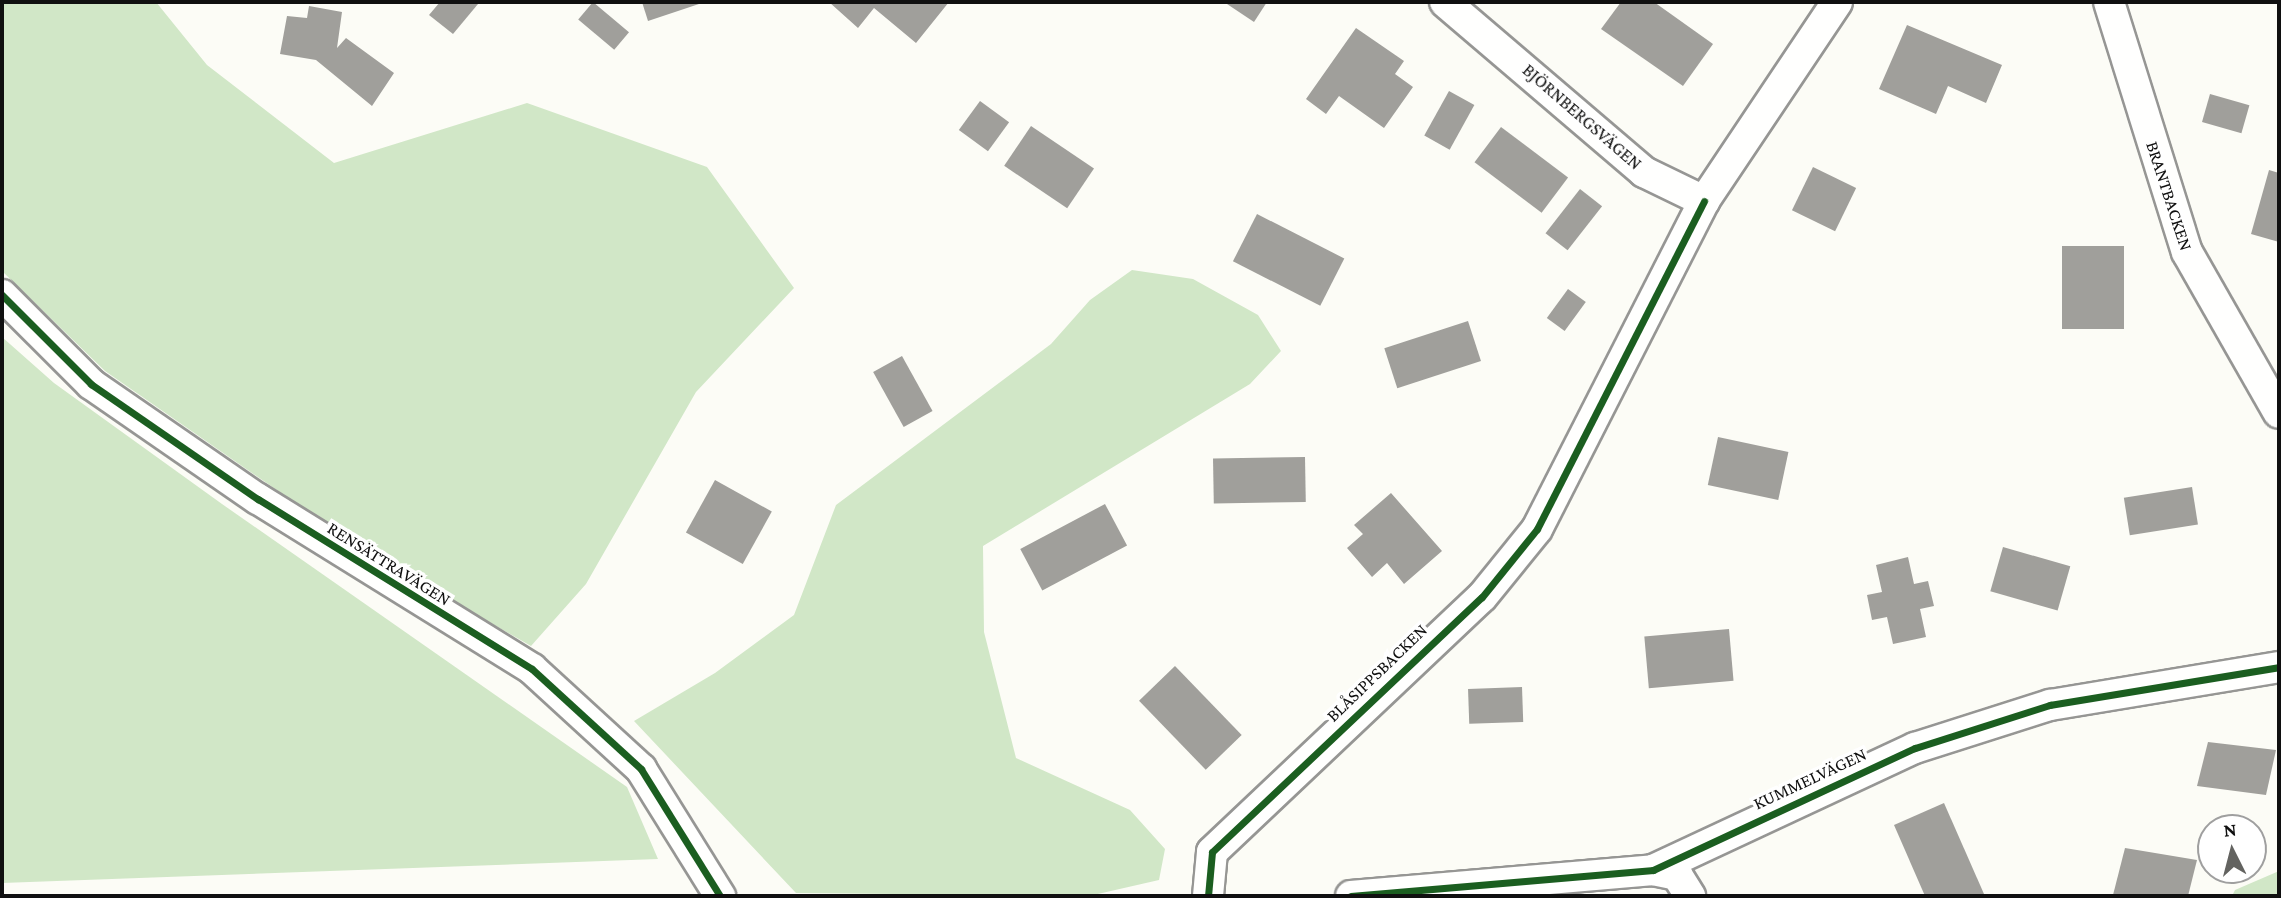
<!DOCTYPE html>
<html>
<head>
<meta charset="utf-8">
<style>
	body { margin:0 }
	#map { position:relative; width:2281px; height:898px; overflow:hidden; background:#fcfcf6; font-family:"Crimson Pro",serif }
	div>[style] { position:absolute }
	[style*='--x'] { left:calc(var(--x)*1px); top:calc(var(--y)*1px); width:calc(var(--w)*1px); rotate:calc(var(--a)*1deg) }
	.forest>* { inset:0; background:#d1e7c7 }
	.building>* { inset:0; background:#a09f9b; transform-origin:0 0 }
	.roads { filter:drop-shadow(2px 0 #969694) drop-shadow(-2px 0 #969694) drop-shadow(0 2px #969694) drop-shadow(0 -2px #969694) }
	.minor>* { height:30px; margin:-15px; padding:0 15px; transform-origin:15px; border-radius:15px; background:#fffffe }
	.cycleway>* { height:7px; margin:-3.5px; padding:0 3.5px; transform-origin:3.5px; border-radius:3.5px; background:#1b5e20 }
	span { translate:-50% -50%; white-space:nowrap; text-align:center; line-height:1.15; -webkit-text-stroke:7px #fff; paint-order:stroke }
	.street-label { font-size:18px; color:#101010 }
	.frame { position:absolute; inset:0; border:4px solid #101010; pointer-events:none }
	.north { position:absolute; left:2197px; top:814px; width:70px; height:70px; box-sizing:border-box; background:#fff; border:2px solid #9f9f9f; border-radius:50%; rotate:354deg; font-size:19px; font-weight:700; line-height:28px; text-align:center; color:#101010 }
	.north::after { content:''; display:block; margin:auto; width:24px; height:32px; background:#636360; clip-path:polygon(50% 0,100% 100%,50% 72%,0 100%) }
</style>
</head>
<body>
<div id="map">
	<div class="forest">
		<div style="clip-path:polygon(2px 2px,156px 2px,207px 65px,334px 163px,527px 103px,707px 167px,794px 288px,696px 392px,586px 584px,531px 646px,359px 547px,105px 371px,2px 271px)"></div>
		<div style="clip-path:polygon(1132px 270px,1193px 279px,1258px 315px,1281px 351px,1250px 384px,983px 546px,984px 632px,1016px 758px,1130px 810px,1165px 849px,1159px 880px,1089px 896px,796px 893px,634px 721px,715px 673px,794px 615px,836px 505px,1051px 344px,1090px 300px)"></div>
		<div style="clip-path:polygon(2px 337px,54px 383px,222px 504px,627px 787px,658px 859px,2px 883px)"></div>
		<div style="clip-path:polygon(2279px 871px,2279px 896px,2232px 896px,2235px 890px)"></div>
	</div>
	<div class="building">
		<div style="clip-path:polygon(440px 2px,476px 2px,478px 4px,453px 34px,429px 15px)"></div>
		<div style="left:593px;top:2px;width:47px;height:23px;rotate:40deg"></div>
		<div style="clip-path:polygon(642px 2px,705px 2px,648px 21px)"></div>
		<div style="clip-path:polygon(829px 2px,949px 2px,916px 43px,874px 8px,858px 28px)"></div>
		<div style="clip-path:polygon(1224px 2px,1267px 2px,1254px 22px)"></div>
		<div style="clip-path:polygon(1621px 2px,1654px 2px,1713px 44px,1683px 86px,1601px 29px)"></div>
		<div style="clip-path:polygon(309px 6px,342px 12px,337px 48px,346px 38px,394px 73px,372px 106px,316px 60px,280px 54px,287px 16px,307px 18px)"></div>
		<div style="clip-path:polygon(1907px 25px,2002px 65px,1986px 103px,1948px 86px,1936px 114px,1879px 89px)"></div>
		<div style="clip-path:polygon(1356px 28px,1404px 61px,1395px 74px,1413px 87px,1384px 128px,1339px 96px,1326px 114px,1306px 99px)"></div>
		<div style="left:1449px;top:91px;width:29px;height:51px;rotate:29deg"></div>
		<div style="left:2210px;top:94px;width:41px;height:29px;rotate:16deg"></div>
		<div style="left:980px;top:101px;width:36px;height:36px;rotate:36deg"></div>
		<div style="left:1031px;top:126px;width:76px;height:48px;rotate:34deg"></div>
		<div style="left:1501px;top:127px;width:84px;height:44px;rotate:37deg"></div>
		<div style="left:1813px;top:167px;width:48px;height:48px;rotate:26deg"></div>
		<div style="clip-path:polygon(2269px 170px,2279px 173px,2279px 242px,2251px 234px)"></div>
		<div style="left:1580px;top:189px;width:28px;height:56px;rotate:38deg"></div>
		<div style="left:1257px;top:214px;width:98px;height:53px;rotate:27deg"></div>
		<div style="left:2062px;top:246px;width:62px;height:83px"></div>
		<div style="left:1568px;top:289px;width:22px;height:36px;rotate:36deg"></div>
		<div style="left:1468px;top:321px;width:42px;height:88px;rotate:72deg"></div>
		<div style="left:902px;top:356px;width:63px;height:33px;rotate:61deg"></div>
		<div style="left:1718px;top:437px;width:72px;height:49px;rotate:12deg"></div>
		<div style="left:1305px;top:457px;width:45px;height:92px;rotate:89deg"></div>
		<div style="left:715px;top:480px;width:65px;height:60px;rotate:29deg"></div>
		<div style="left:2192px;top:487px;width:38px;height:69px;rotate:81deg"></div>
		<div style="clip-path:polygon(1391px 493px,1442px 551px,1404px 584px,1387px 563px,1372px 577px,1347px 548px,1363px 534px,1354px 525px)"></div>
		<div style="left:1105px;top:504px;width:47px;height:96px;rotate:62deg"></div>
		<div style="left:2003px;top:547px;width:70px;height:46px;rotate:16deg"></div>
		<div style="clip-path:polygon(1908px 557px,1914px 584px,1928px 581px,1934px 606px,1920px 609px,1926px 637px,1893px 644px,1887px 617px,1872px 620px,1867px 595px,1882px 592px,1876px 565px)"></div>
		<div style="left:1729px;top:629px;width:52px;height:85px;rotate:85deg"></div>
		<div style="left:1175px;top:666px;width:96px;height:50px;rotate:46deg"></div>
		<div style="left:1522px;top:687px;width:35px;height:54px;rotate:88deg"></div>
		<div style="clip-path:polygon(2208px 742px,2276px 750px,2266px 795px,2197px 786px)"></div>
		<div style="clip-path:polygon(1944px 803px,1984px 894px,1979px 896px,1925px 896px,1894px 825px)"></div>
		<div style="clip-path:polygon(2125px 848px,2197px 860px,2188px 896px,2113px 895px)"></div>
	</div>
	<div class="roads">
		<div class="minor">
			<div style="--x:1445;--y:2;--w:262;--a:40.5"></div>
			<div style="--x:1644;--y:172;--w:67;--a:25.8"></div>
			<div style="--x:1704;--y:201;--w:239;--a:-56.2"></div>
			<div style="--x:2109;--y:2;--w:262;--a:72.7"></div>
			<div style="--x:2187;--y:252;--w:185;--a:60.3"></div>
			<div style="--x:2;--y:295;--w:126;--a:45"></div>
			<div style="--x:91;--y:384;--w:203;--a:34.6"></div>
			<div style="--x:258;--y:499;--w:322;--a:31.8"></div>
			<div style="--x:532;--y:669;--w:148;--a:42.5"></div>
			<div style="--x:641;--y:769;--w:150;--a:58.1"></div>
			<div style="--x:1653;--y:870;--w:25;--a:12"></div>
			<div style="--x:1677;--y:875;--w:25;--a:58"></div>
			<div style="--x:1208;--y:896;--w:44;--a:-84.8"></div>
			<div style="--x:1212;--y:852;--w:371;--a:-43.4"></div>
			<div style="--x:1482;--y:597;--w:87;--a:-51"></div>
			<div style="--x:1537;--y:529;--w:368;--a:-63"></div>
			<div style="--x:1351;--y:896;--w:303;--a:-4.9"></div>
			<div style="--x:1653;--y:870;--w:289;--a:-25"></div>
			<div style="--x:1915;--y:748;--w:142;--a:-17.7"></div>
			<div style="--x:2050;--y:705;--w:232;--a:-9.4"></div>
		</div>
	</div>
	<div class="cycleway">
		<div style="--x:2;--y:295;--w:126;--a:45"></div>
		<div style="--x:91;--y:384;--w:203;--a:34.6"></div>
		<div style="--x:258;--y:499;--w:322;--a:31.8"></div>
		<div style="--x:532;--y:669;--w:148;--a:42.5"></div>
		<div style="--x:641;--y:769;--w:150;--a:58.1"></div>
		<div style="--x:1208;--y:896;--w:44;--a:-84.8"></div>
		<div style="--x:1212;--y:852;--w:371;--a:-43.4"></div>
		<div style="--x:1482;--y:597;--w:87;--a:-51"></div>
		<div style="--x:1537;--y:529;--w:368;--a:-63"></div>
		<div style="--x:1351;--y:896;--w:303;--a:-4.9"></div>
		<div style="--x:1653;--y:870;--w:289;--a:-25"></div>
		<div style="--x:1915;--y:748;--w:142;--a:-17.7"></div>
		<div style="--x:2050;--y:705;--w:232;--a:-9.4"></div>
	</div>
	<div class="street-label">
		<span style="left:1582px;top:117px;rotate:41deg">BJÖRNBERGSVÄGEN</span>
		<span style="left:2169px;top:196px;rotate:72deg">BRANTBACKEN</span>
		<span style="left:389px;top:564px;rotate:32deg">RENSÄTTRAVÄGEN</span>
		<span style="left:1377px;top:673px;rotate:-44deg">BLÅSIPPSBACKEN</span>
		<span style="left:1810px;top:779px;rotate:-25deg">KUMMELVÄGEN</span>
	</div>
	<div class="frame"></div>
	<div class="north">N</div>
</div>
</body>
</html>
